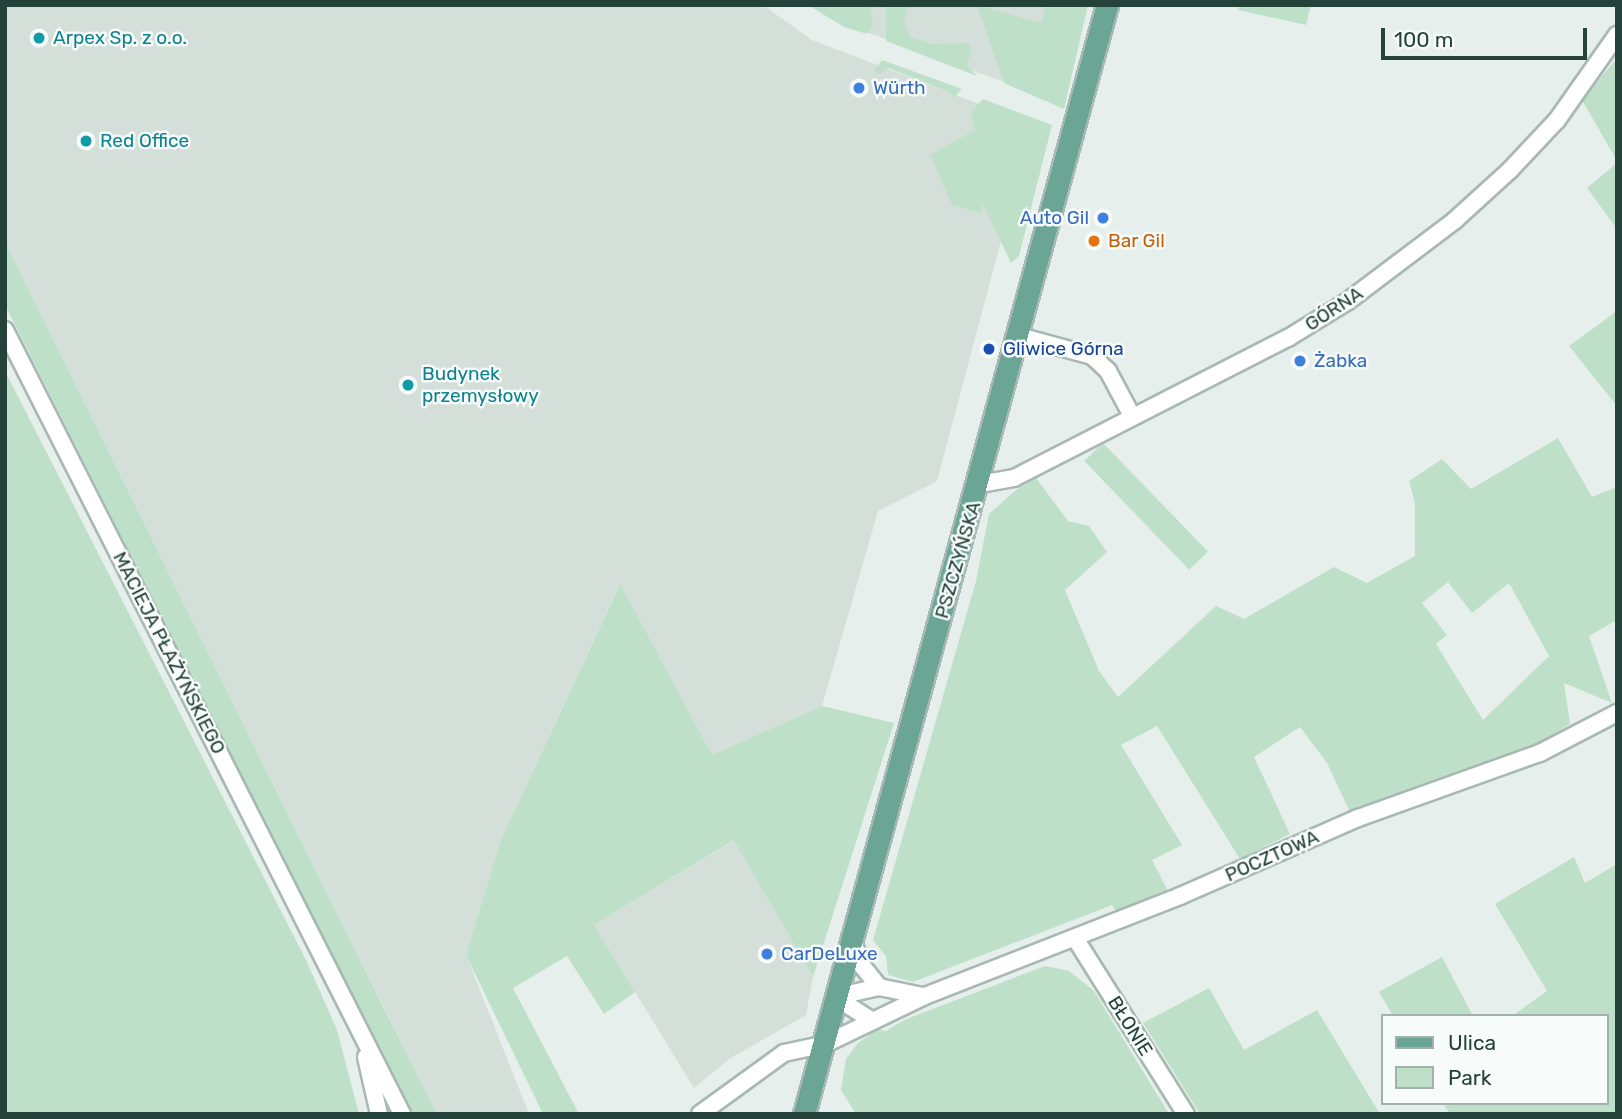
<!DOCTYPE html>
<html>
<head>
<meta charset="utf-8">
<style>
	body { margin:0 }
	#map { position:relative; width:1622px; height:1119px; overflow:hidden; background:#e6efeb; font-family:Rubik,sans-serif }
	div>[style] { position:absolute }
	[style*='--x'] { left:calc(var(--x)*1px); top:calc(var(--y)*1px); width:calc(var(--w)*1px); rotate:calc(var(--a)*1deg) }
	.built>* { inset:0; background:#d4dfda }
	.green>* { inset:0; background:#bfe0c8; transform-origin:0 0 }
	.roads { filter:drop-shadow(2px 0 #a8b8b2) drop-shadow(-2px 0 #a8b8b2) drop-shadow(0 2px #a8b8b2) drop-shadow(0 -2px #a8b8b2) }
	.minor>* { height:16px; margin:-8px; padding:0 8px; transform-origin:8px; border-radius:8px; background:#fff }
	.major>* { height:21px; margin:-10.5px; padding:0 10.5px; transform-origin:10.5px; border-radius:10.5px; background:#6aa596 }
	.dots>* { width:19px; height:19px; translate:-50% -50%; box-sizing:border-box; border:4px solid #f7fbf9; border-radius:50% }
	span { translate:-50% -50%; white-space:nowrap; text-align:center; line-height:1.15; -webkit-text-stroke:5px #f7fbf9; paint-order:stroke }
	.culture-label { font-size:19px; color:#0d838f }
	.left { translate:0 -50%; text-align:left }
	.shop-label { font-size:19px; color:#366cbe }
	.right { translate:-100% -50%; text-align:right }
	.food-label { font-size:19px; color:#c56008 }
	.street-label { font-size:19px; color:#24423a }
	.transit-label { font-size:19px; color:#164399 }
	.frame { position:absolute; inset:0; border:7px solid #24423a; pointer-events:none }
	.legend { position:absolute; left:1381px; top:1014px; width:228px; height:91px; box-sizing:border-box; background:#f7fbf9; border:2px solid #a3b1ad; margin:0; padding:9px 12px; list-style:none; font-size:21px; color:#24423a }
	.legend li { display:flex; align-items:center; gap:14px; height:35px }
	.legend b { width:35px; border:2px solid #a3b1ad }
	.scale { position:absolute; left:1381px; top:28px; width:206px; height:32px; box-sizing:border-box; border:4px solid #24423a; border-top:0; padding-left:9px; font-size:21px; line-height:24px; white-space:nowrap; color:#24423a; -webkit-text-stroke:5px #f7fbf9; paint-order:stroke }
</style>
</head>
<body>
<div id="map">
	<div class="built">
		<div style="clip-path:polygon(5px 5px,763px 5px,812px 40px,1032px 124px,937px 481px,878px 511px,822px 706px,712px 755px,619px 585px,500px 842px,466px 955px,529px 1114px,437px 1114px,5px 242px)"></div>
		<div style="clip-path:polygon(815px 5px,1064px 5px,1040px 95px,855px 28px)"></div>
		<div style="clip-path:polygon(735px 840px,813px 977px,806px 1015px,729px 1059px,694px 1088px,594px 925px)"></div>
	</div>
	<div class="green">
		<div style="clip-path:polygon(808px 5px,870px 5px,873px 25px,867px 34px,844px 27px)"></div>
		<div style="clip-path:polygon(886px 5px,909px 5px,904px 21px,910px 37px,932px 44px,968px 43px,972px 49px,967px 65px,977px 76px,886px 41px)"></div>
		<div style="clip-path:polygon(977px 5px,1041px 23px,1046px 5px,1088px 5px,1064px 109px,1004px 83px)"></div>
		<div style="clip-path:polygon(1240px 5px,1311px 5px,1306px 25px,1238px 10px)"></div>
		<div style="clip-path:polygon(1617px 58px,1617px 161px,1582px 100px)"></div>
		<div style="clip-path:polygon(882px 60px,962px 89px,953px 98px,951px 93px,888px 68px,880px 74px,874px 71px)"></div>
		<div style="clip-path:polygon(983px 99px,1052px 125px,1019px 256px,1011px 263px,983px 204px,981px 213px,952px 205px,930px 155px,975px 130px,971px 112px)"></div>
		<div style="clip-path:polygon(1617px 163px,1617px 229px,1587px 188px)"></div>
		<div style="clip-path:polygon(5px 242px,383px 1006px,437px 1114px,412px 1114px,5px 305px)"></div>
		<div style="clip-path:polygon(1617px 311px,1617px 406px,1569px 346px)"></div>
		<div style="clip-path:polygon(5px 371px,306px 960px,337px 1030px,359px 1114px,5px 1114px)"></div>
		<div style="clip-path:polygon(evenodd,1558px 438px,1592px 497px,1617px 487px,1617px 620px,1589px 636px,1612px 703px,1564px 683px,1570px 724px,1528px 750px,1349px 810px,1327px 763px,1300px 727px,1254px 757px,1290px 834px,1240px 859px,1157px 726px,1121px 745px,1182px 845px,1152px 860px,1168px 891px,1118px 914px,1112px 905px,913px 982px,888px 975px,886px 956px,873px 940px,976px 581px,989px 514px,1016px 490px,1036px 478px,1068px 521px,1089px 526px,1107px 552px,1065px 590px,1099px 671px,1118px 697px,1216px 606px,1244px 619px,1334px 567px,1367px 583px,1415px 556px,1415px 503px,1409px 481px,1442px 459px,1471px 489px,1558px 438px,1448px 582px,1472px 613px,1509px 583px,1549px 656px,1483px 720px,1436px 644px,1447px 635px,1422px 603px,1448px 582px)"></div>
		<div style="left:1103px;top:443px;width:151px;height:26px;rotate:46deg"></div>
		<div style="clip-path:polygon(620px 584px,712px 755px,822px 706px,894px 723px,813px 977px,734px 840px,594px 925px,635px 992px,604px 1014px,567px 956px,513px 988px,579px 1114px,543px 1114px,466px 955px,500px 842px)"></div>
		<div style="clip-path:polygon(1574px 857px,1585px 883px,1617px 864px,1617px 1114px,1450px 1114px,1443px 1103px,1606px 1103px,1606px 1016px,1512px 1016px,1547px 991px,1495px 904px)"></div>
		<div style="clip-path:polygon(1442px 957px,1473px 1016px,1393px 1016px,1379px 992px)"></div>
		<div style="clip-path:polygon(1045px 966px,1069px 971px,1094px 991px,1169px 1114px,856px 1114px,841px 1090px,846px 1059px,857px 1044px,877px 1029px,886px 1031px,904px 1020px)"></div>
		<div style="clip-path:polygon(1209px 988px,1244px 1050px,1317px 1010px,1380px 1114px,1200px 1114px,1143px 1023px)"></div>
	</div>
	<div class="roads">
		<div class="minor">
			<div style="--x:5;--y:330;--w:879;--a:63.14"></div>
			<div style="--x:1019;--y:336;--w:76;--a:15.3"></div>
			<div style="--x:1092;--y:356;--w:22;--a:43"></div>
			<div style="--x:1108;--y:371;--w:51;--a:61.9"></div>
			<div style="--x:980;--y:484;--w:35;--a:-10"></div>
			<div style="--x:1014;--y:478;--w:308;--a:-27.1"></div>
			<div style="--x:1288;--y:338;--w:70;--a:-31.7"></div>
			<div style="--x:1348;--y:301;--w:133;--a:-37"></div>
			<div style="--x:1454;--y:221;--w:76;--a:-42.3"></div>
			<div style="--x:1510;--y:170;--w:69;--a:-46.8"></div>
			<div style="--x:1557;--y:120;--w:104;--a:-54.8"></div>
			<div style="--x:1075;--y:938;--w:208;--a:57.8"></div>
			<div style="--x:852;--y:939;--w:30;--a:69"></div>
			<div style="--x:863;--y:967;--w:26;--a:51"></div>
			<div style="--x:871;--y:1020;--w:43;--a:-147.4"></div>
			<div style="--x:835;--y:997;--w:45;--a:-12.8"></div>
			<div style="--x:879;--y:987;--w:45;--a:11.6"></div>
			<div style="--x:366;--y:1057;--w:58;--a:77.2"></div>
			<div style="--x:700;--y:1114;--w:104;--a:-36"></div>
			<div style="--x:784;--y:1053;--w:40;--a:-12"></div>
			<div style="--x:823;--y:1045;--w:113;--a:-25.7"></div>
			<div style="--x:925;--y:996;--w:274;--a:-21.4"></div>
			<div style="--x:1180;--y:896;--w:194;--a:-23.7"></div>
			<div style="--x:1358;--y:818;--w:193;--a:-19.7"></div>
			<div style="--x:1540;--y:753;--w:87;--a:-27.5"></div>
		</div>
		<div class="major">
			<div style="--x:804;--y:1114;--w:1150;--a:-74.72"></div>
		</div>
	</div>
	<div class="dots">
		<div style="left:39px;top:38px;background:#0f9aa8"></div>
		<div style="left:859px;top:88px;background:#3f7fe0"></div>
		<div style="left:86px;top:141px;background:#0f9aa8"></div>
		<div style="left:1103px;top:218px;background:#3f7fe0"></div>
		<div style="left:1094px;top:241px;background:#e8710a"></div>
		<div style="left:989px;top:349px;background:#1a4fb4"></div>
		<div style="left:1300px;top:361px;background:#3f7fe0"></div>
		<div style="left:408px;top:385px;background:#0f9aa8"></div>
		<div style="left:767px;top:954px;background:#3f7fe0"></div>
	</div>
	<div class="culture-label">
		<span class="left" style="left:53px;top:38px">Arpex Sp. z o.o.</span>
		<span class="left" style="left:100px;top:141px">Red Office</span>
		<span class="left" style="left:422px;top:385px">Budynek<br>przemysłowy</span>
	</div>
	<div class="shop-label">
		<span class="left" style="left:873px;top:88px">Würth</span>
		<span class="right" style="left:1089px;top:218px">Auto Gil</span>
		<span class="left" style="left:1314px;top:361px">Żabka</span>
		<span class="left" style="left:781px;top:954px">CarDeLuxe</span>
	</div>
	<div class="food-label">
		<span class="left" style="left:1108px;top:241px">Bar Gil</span>
	</div>
	<div class="street-label">
		<span style="left:1334px;top:309px;rotate:-33deg">GÓRNA</span>
		<span style="left:958px;top:560px;rotate:-74deg">PSZCZYŃSKA</span>
		<span style="left:169px;top:653px;rotate:63deg">MACIEJA PŁAŻYŃSKIEGO</span>
		<span style="left:1272px;top:856px;rotate:-24deg">POCZTOWA</span>
		<span style="left:1130px;top:1026px;rotate:58deg">BŁONIE</span>
	</div>
	<div class="transit-label">
		<span class="left" style="left:1003px;top:349px">Gliwice Górna</span>
	</div>
	<div class="frame"></div>
	<ul class="legend">
	<li><b style="height:9px;background:#6aa596"></b>Ulica</li>
	<li><b style="height:19px;background:#bfe0c8"></b>Park</li>
	</ul>
	<div class="scale">100 m</div>
</div>
</body>
</html>
